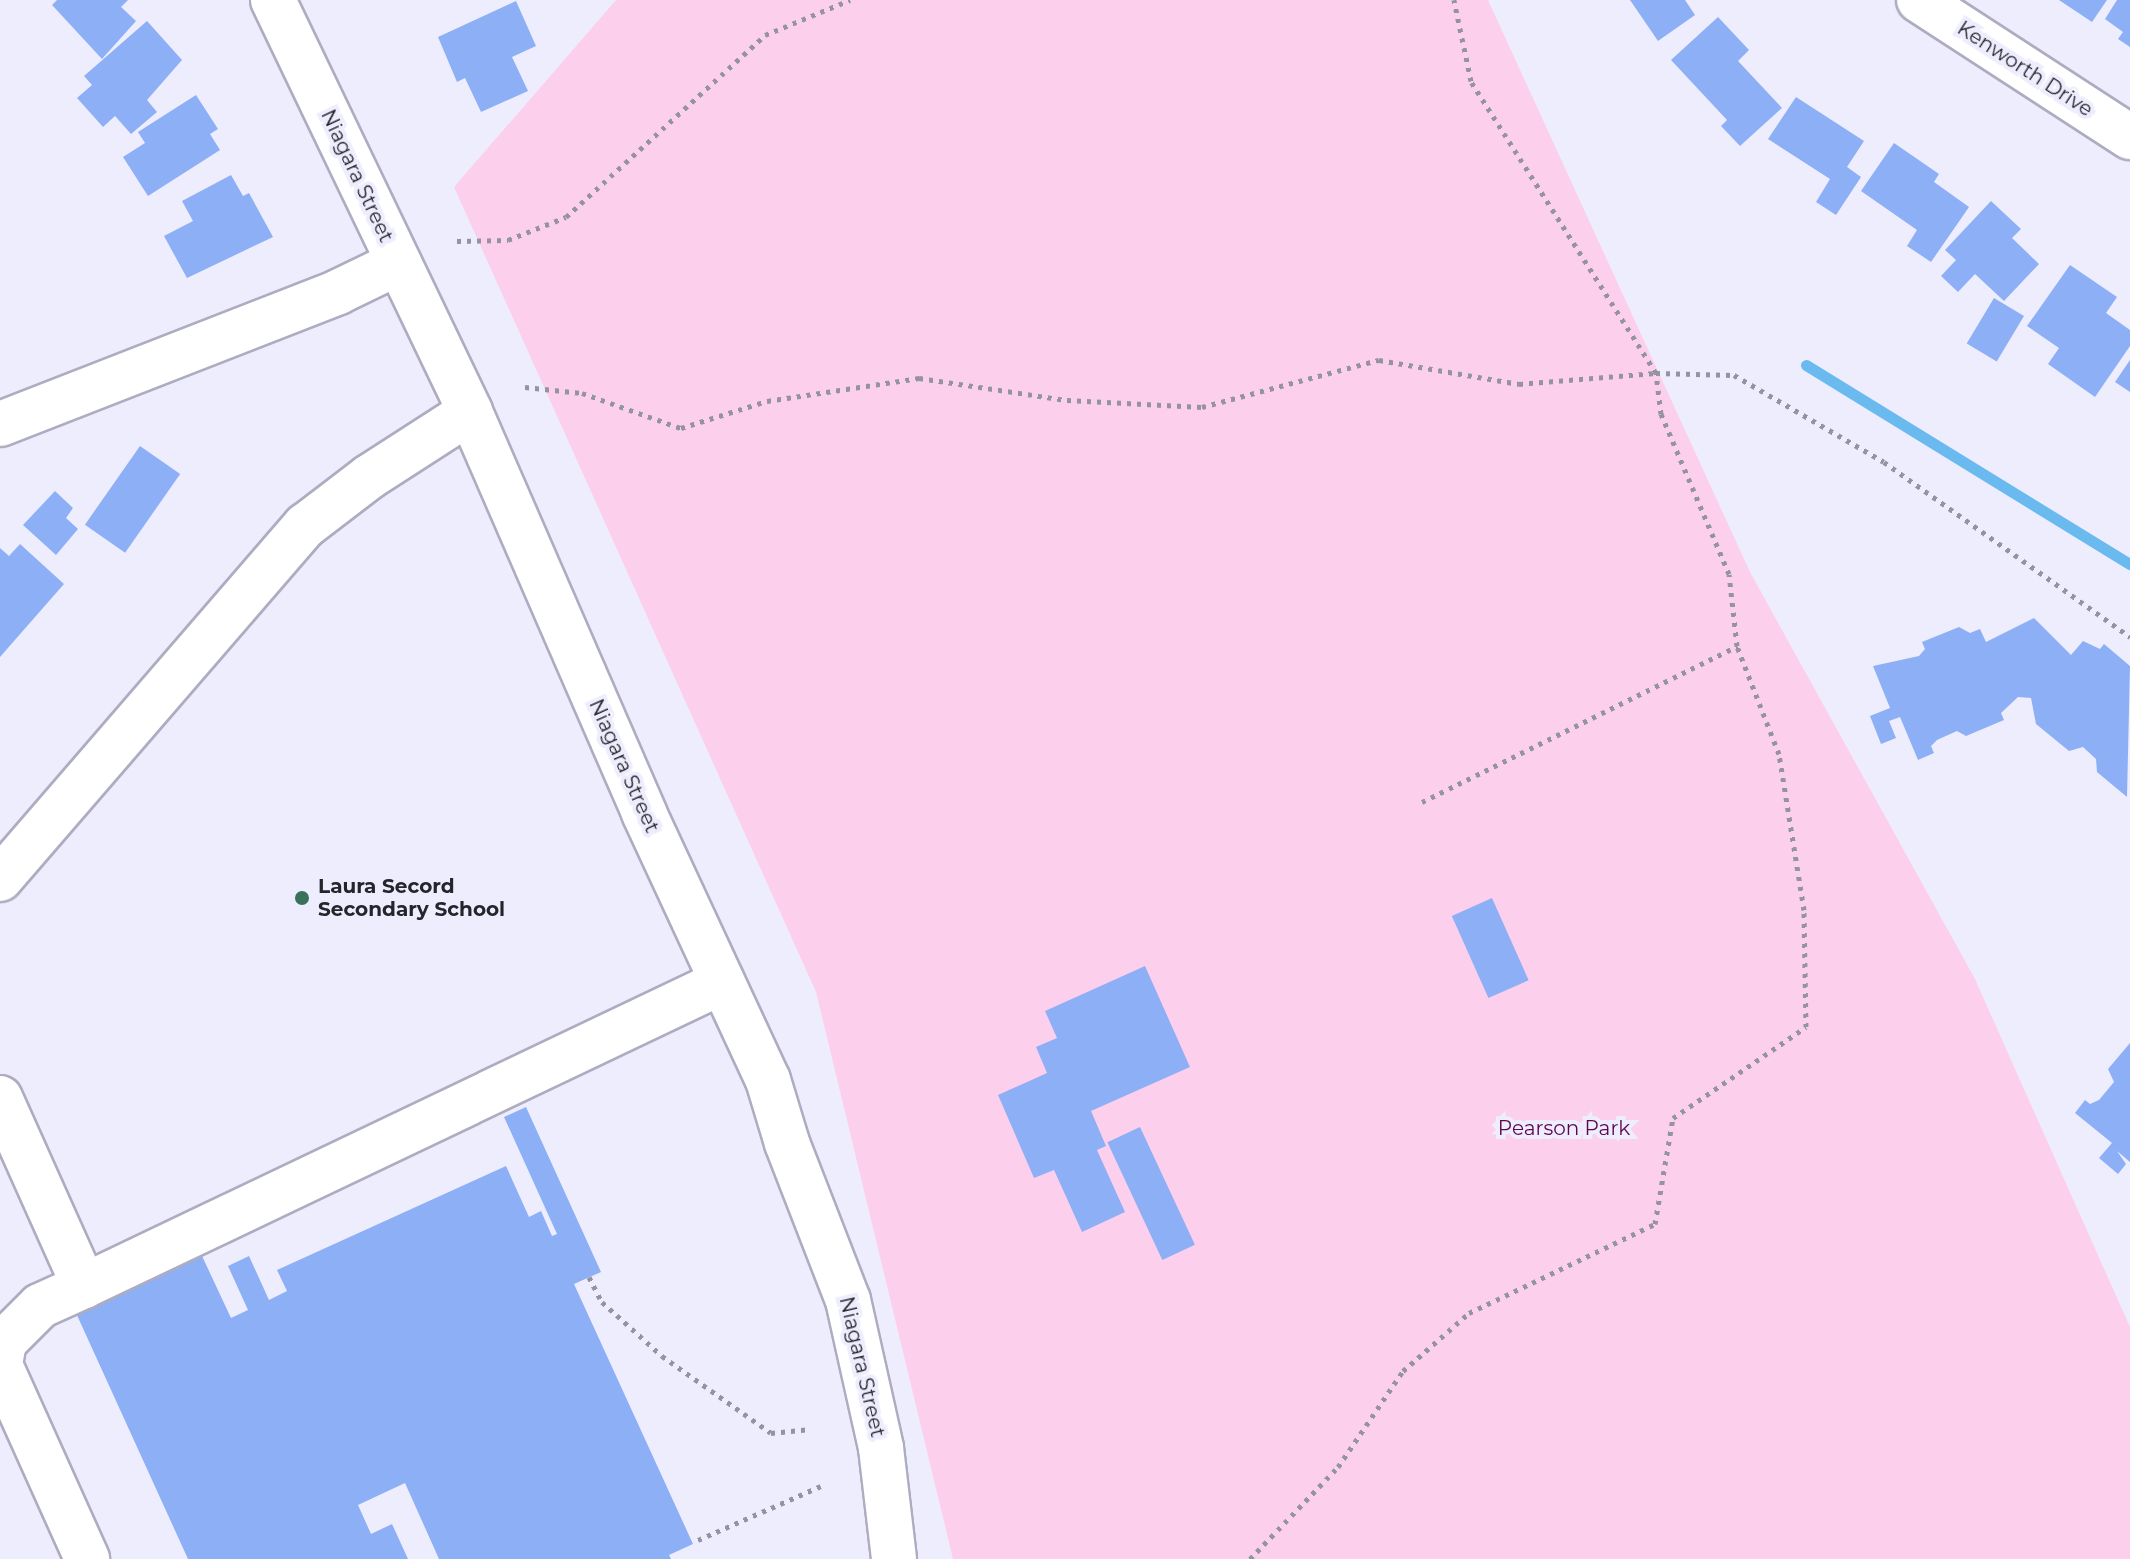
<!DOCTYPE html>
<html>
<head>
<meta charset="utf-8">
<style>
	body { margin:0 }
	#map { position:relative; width:2130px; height:1559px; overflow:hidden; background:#eeedfe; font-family:Montserrat,sans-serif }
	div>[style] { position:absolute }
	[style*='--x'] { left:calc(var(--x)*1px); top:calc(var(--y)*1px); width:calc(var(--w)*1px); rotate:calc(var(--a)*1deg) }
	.green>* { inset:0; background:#fcd0ed }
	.stream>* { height:11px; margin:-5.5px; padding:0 5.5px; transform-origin:5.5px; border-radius:5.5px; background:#6bbaef }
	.building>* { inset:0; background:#8daff6; transform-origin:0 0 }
	.path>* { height:5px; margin-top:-2.5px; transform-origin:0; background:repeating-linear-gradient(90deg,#9494a0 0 4px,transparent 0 10px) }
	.roads { filter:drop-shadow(2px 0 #adacc0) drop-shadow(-2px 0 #adacc0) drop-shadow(0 2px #adacc0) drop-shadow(0 -2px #adacc0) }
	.minor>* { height:44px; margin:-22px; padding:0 22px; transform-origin:22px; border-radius:22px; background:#fff }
	.major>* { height:44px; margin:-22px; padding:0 22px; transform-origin:22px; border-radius:22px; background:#fff }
	.dots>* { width:22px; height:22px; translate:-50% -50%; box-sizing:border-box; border:4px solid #eeedfe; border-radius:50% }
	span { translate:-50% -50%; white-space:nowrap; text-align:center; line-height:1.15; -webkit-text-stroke:8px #eeedfe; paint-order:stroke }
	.street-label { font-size:20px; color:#24242b }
	.poi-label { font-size:20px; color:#24242b; font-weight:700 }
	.left { translate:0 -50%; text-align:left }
	.park-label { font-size:20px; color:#5f064d }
</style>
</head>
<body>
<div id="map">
	<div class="green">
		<div style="clip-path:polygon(616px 0,1488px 0,1750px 572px,1975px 979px,2130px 1327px,2130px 1559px,953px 1559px,816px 992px,454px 187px)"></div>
	</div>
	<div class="stream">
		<div style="--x:1806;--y:365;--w:380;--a:31.6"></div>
	</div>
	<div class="building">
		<div style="clip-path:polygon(57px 0,128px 0,121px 7px,136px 21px,102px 59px,52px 5px)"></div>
		<div style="clip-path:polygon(1630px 0,1685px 0,1695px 15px,1658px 41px)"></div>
		<div style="clip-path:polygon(2059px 0,2107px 0,2092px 22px)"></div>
		<div style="clip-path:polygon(2117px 0,2130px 0,2130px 47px,2118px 39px,2123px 32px,2105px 19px)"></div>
		<div style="clip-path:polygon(516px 1px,536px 46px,512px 57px,528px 91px,481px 112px,465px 78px,457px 82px,438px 37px)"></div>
		<div style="clip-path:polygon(1718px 17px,1749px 50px,1738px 61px,1782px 108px,1740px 146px,1721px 126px,1727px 120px,1671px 60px)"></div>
		<div style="clip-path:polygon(147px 21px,182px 60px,147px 100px,157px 112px,131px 134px,115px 116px,103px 127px,77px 98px,92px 85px,84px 76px)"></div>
		<div style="clip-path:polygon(196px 95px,218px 129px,210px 134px,220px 150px,148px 196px,123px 157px,145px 143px,138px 132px)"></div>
		<div style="clip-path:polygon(1796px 97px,1864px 141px,1847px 167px,1861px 177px,1836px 215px,1816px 202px,1830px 179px,1768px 139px)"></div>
		<div style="clip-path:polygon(1894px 143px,1939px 174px,1934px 182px,1969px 207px,1931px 262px,1907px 246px,1917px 230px,1861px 191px)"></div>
		<div style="clip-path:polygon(231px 175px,243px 196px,249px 193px,273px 237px,187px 278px,164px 236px,193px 221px,182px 201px)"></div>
		<div style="clip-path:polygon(1991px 201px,2021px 229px,2012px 238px,2039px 264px,2004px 301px,1975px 274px,1958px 292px,1941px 276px,1956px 260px,1945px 250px)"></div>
		<div style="clip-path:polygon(2070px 265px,2117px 297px,2106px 313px,2130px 330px,2130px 346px,2095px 397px,2048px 364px,2059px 348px,2027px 326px)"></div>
		<div style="left:1994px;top:298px;width:35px;height:53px;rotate:31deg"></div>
		<div style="clip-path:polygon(2130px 360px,2130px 392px,2115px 382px)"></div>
		<div style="left:140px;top:446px;width:49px;height:96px;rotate:35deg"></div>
		<div style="clip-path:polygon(55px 491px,73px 508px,66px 518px,78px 529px,56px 555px,23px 525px)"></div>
		<div style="clip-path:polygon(20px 544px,64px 584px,0 657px,0 548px,9px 556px)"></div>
		<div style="clip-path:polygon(2034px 618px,2071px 655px,2083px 641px,2100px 649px,2104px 644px,2130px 666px,2127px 797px,2097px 772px,2096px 759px,2083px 747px,2069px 751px,2036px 724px,2031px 698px,2018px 697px,2001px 713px,2004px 720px,1966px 736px,1957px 731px,1937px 740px,1931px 746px,1934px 753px,1918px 760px,1900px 717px,1889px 721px,1896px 738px,1881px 744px,1870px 716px,1890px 708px,1873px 666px,1919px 656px,1925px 649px,1922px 642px,1959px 627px,1970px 633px,1980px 629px,1986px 642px)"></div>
		<div style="left:1492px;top:898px;width:90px;height:44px;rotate:66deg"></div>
		<div style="clip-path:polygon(1145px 966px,1190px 1067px,1091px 1111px,1106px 1146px,1097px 1150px,1125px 1212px,1082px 1232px,1054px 1170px,1034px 1178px,998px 1095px,1047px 1073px,1036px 1047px,1057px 1038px,1045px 1011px)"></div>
		<div style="clip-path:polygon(2130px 1043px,2130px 1162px,2117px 1151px,2126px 1164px,2118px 1174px,2099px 1158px,2112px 1143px,2075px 1113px,2085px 1100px,2090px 1104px,2099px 1100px,2114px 1082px,2108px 1069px)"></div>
		<div style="clip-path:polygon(526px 1107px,601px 1272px,574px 1284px,693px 1544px,669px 1555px,671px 1559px,439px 1559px,405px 1483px,358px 1505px,371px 1534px,392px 1524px,408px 1559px,188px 1559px,76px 1313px,202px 1256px,231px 1318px,248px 1310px,228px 1266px,249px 1256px,269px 1300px,287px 1291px,277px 1270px,506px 1166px,529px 1217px,541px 1211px,552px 1236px,557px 1234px,504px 1117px)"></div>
		<div style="left:1140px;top:1127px;width:130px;height:36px;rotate:65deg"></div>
	</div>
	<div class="path">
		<div style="--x:457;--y:241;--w:51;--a:-1.1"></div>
		<div style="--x:508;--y:240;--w:62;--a:-21.6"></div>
		<div style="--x:566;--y:217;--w:270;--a:-42.4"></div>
		<div style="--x:765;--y:35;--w:92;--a:-22.4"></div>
		<div style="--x:525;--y:387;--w:57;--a:6"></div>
		<div style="--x:582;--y:393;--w:105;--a:19.5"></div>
		<div style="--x:681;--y:428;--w:90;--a:-17.4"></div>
		<div style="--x:767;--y:401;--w:154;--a:-8.6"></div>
		<div style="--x:919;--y:378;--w:150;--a:8.5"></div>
		<div style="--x:1067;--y:400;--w:135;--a:3"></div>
		<div style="--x:1202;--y:407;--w:183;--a:-14.9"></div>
		<div style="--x:1379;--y:360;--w:142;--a:9.7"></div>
		<div style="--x:1519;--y:384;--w:137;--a:-4.6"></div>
		<div style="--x:1656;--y:373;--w:78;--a:1.5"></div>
		<div style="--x:1734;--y:375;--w:173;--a:30.1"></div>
		<div style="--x:1884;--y:462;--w:302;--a:35.4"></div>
		<div style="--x:1422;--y:802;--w:352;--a:-26.3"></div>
		<div style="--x:589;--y:1277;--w:28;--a:63"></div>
		<div style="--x:602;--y:1302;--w:81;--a:42"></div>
		<div style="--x:662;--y:1356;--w:133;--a:35.2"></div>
		<div style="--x:771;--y:1433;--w:40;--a:-5.7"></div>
		<div style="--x:698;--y:1540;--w:134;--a:-23.7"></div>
		<div style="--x:1250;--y:1559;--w:127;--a:-46.3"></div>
		<div style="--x:1338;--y:1467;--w:116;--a:-55.9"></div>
		<div style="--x:1403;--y:1371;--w:88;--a:-41.3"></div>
		<div style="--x:1469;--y:1313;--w:206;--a:-25.6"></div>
		<div style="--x:1655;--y:1224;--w:108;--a:-80.4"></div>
		<div style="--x:1673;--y:1118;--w:161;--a:-34.4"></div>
		<div style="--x:1806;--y:1027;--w:117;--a:-91"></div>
		<div style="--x:1804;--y:910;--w:158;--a:-99.1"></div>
		<div style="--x:1779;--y:754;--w:116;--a:-111.3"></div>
		<div style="--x:1737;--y:646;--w:72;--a:-96.3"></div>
		<div style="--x:1729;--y:574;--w:174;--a:-113"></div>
		<div style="--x:1661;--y:414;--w:41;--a:-97"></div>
		<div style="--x:1656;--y:373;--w:346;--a:-122.4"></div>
		<div style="--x:1471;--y:81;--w:83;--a:-101.9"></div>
	</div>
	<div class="roads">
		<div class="minor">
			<div style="--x:1919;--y:0;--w:252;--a:33"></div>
			<div style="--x:0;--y:424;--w:363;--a:-21.3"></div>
			<div style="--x:338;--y:292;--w:67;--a:-25.8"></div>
			<div style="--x:0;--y:879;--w:467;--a:-49.2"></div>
			<div style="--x:305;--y:526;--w:81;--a:-37.4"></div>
			<div style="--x:369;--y:477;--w:120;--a:-32.8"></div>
			<div style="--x:0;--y:1098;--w:206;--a:65.9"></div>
			<div style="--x:84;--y:1286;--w:707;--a:-25.48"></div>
			<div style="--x:84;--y:1286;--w:48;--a:155.6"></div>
			<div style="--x:40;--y:1306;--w:51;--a:135"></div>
			<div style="--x:4;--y:1342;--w:23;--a:100"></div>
			<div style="--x:0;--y:1365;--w:213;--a:65.8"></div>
		</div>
		<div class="major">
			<div style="--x:273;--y:0;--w:457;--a:64.4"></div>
			<div style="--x:470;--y:412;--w:437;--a:66.5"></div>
			<div style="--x:644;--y:813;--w:294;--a:65.1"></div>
			<div style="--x:768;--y:1080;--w:66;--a:73.2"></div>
			<div style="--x:787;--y:1143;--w:168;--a:68.8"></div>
			<div style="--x:848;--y:1300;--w:152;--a:77.4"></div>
			<div style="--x:881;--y:1448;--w:112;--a:83.3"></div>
		</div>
	</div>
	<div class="dots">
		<div style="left:302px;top:898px;background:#38725b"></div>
	</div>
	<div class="street-label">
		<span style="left:2025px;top:69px;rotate:33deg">Kenworth Drive</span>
		<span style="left:357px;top:176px;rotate:65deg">Niagara Street</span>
		<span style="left:624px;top:766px;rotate:66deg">Niagara Street</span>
		<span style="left:862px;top:1367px;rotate:77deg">Niagara Street</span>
	</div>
	<div class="poi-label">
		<span class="left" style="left:318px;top:898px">Laura Secord<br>Secondary School</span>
	</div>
	<div class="park-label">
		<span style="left:1564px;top:1128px">Pearson Park</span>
	</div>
</div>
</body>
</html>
